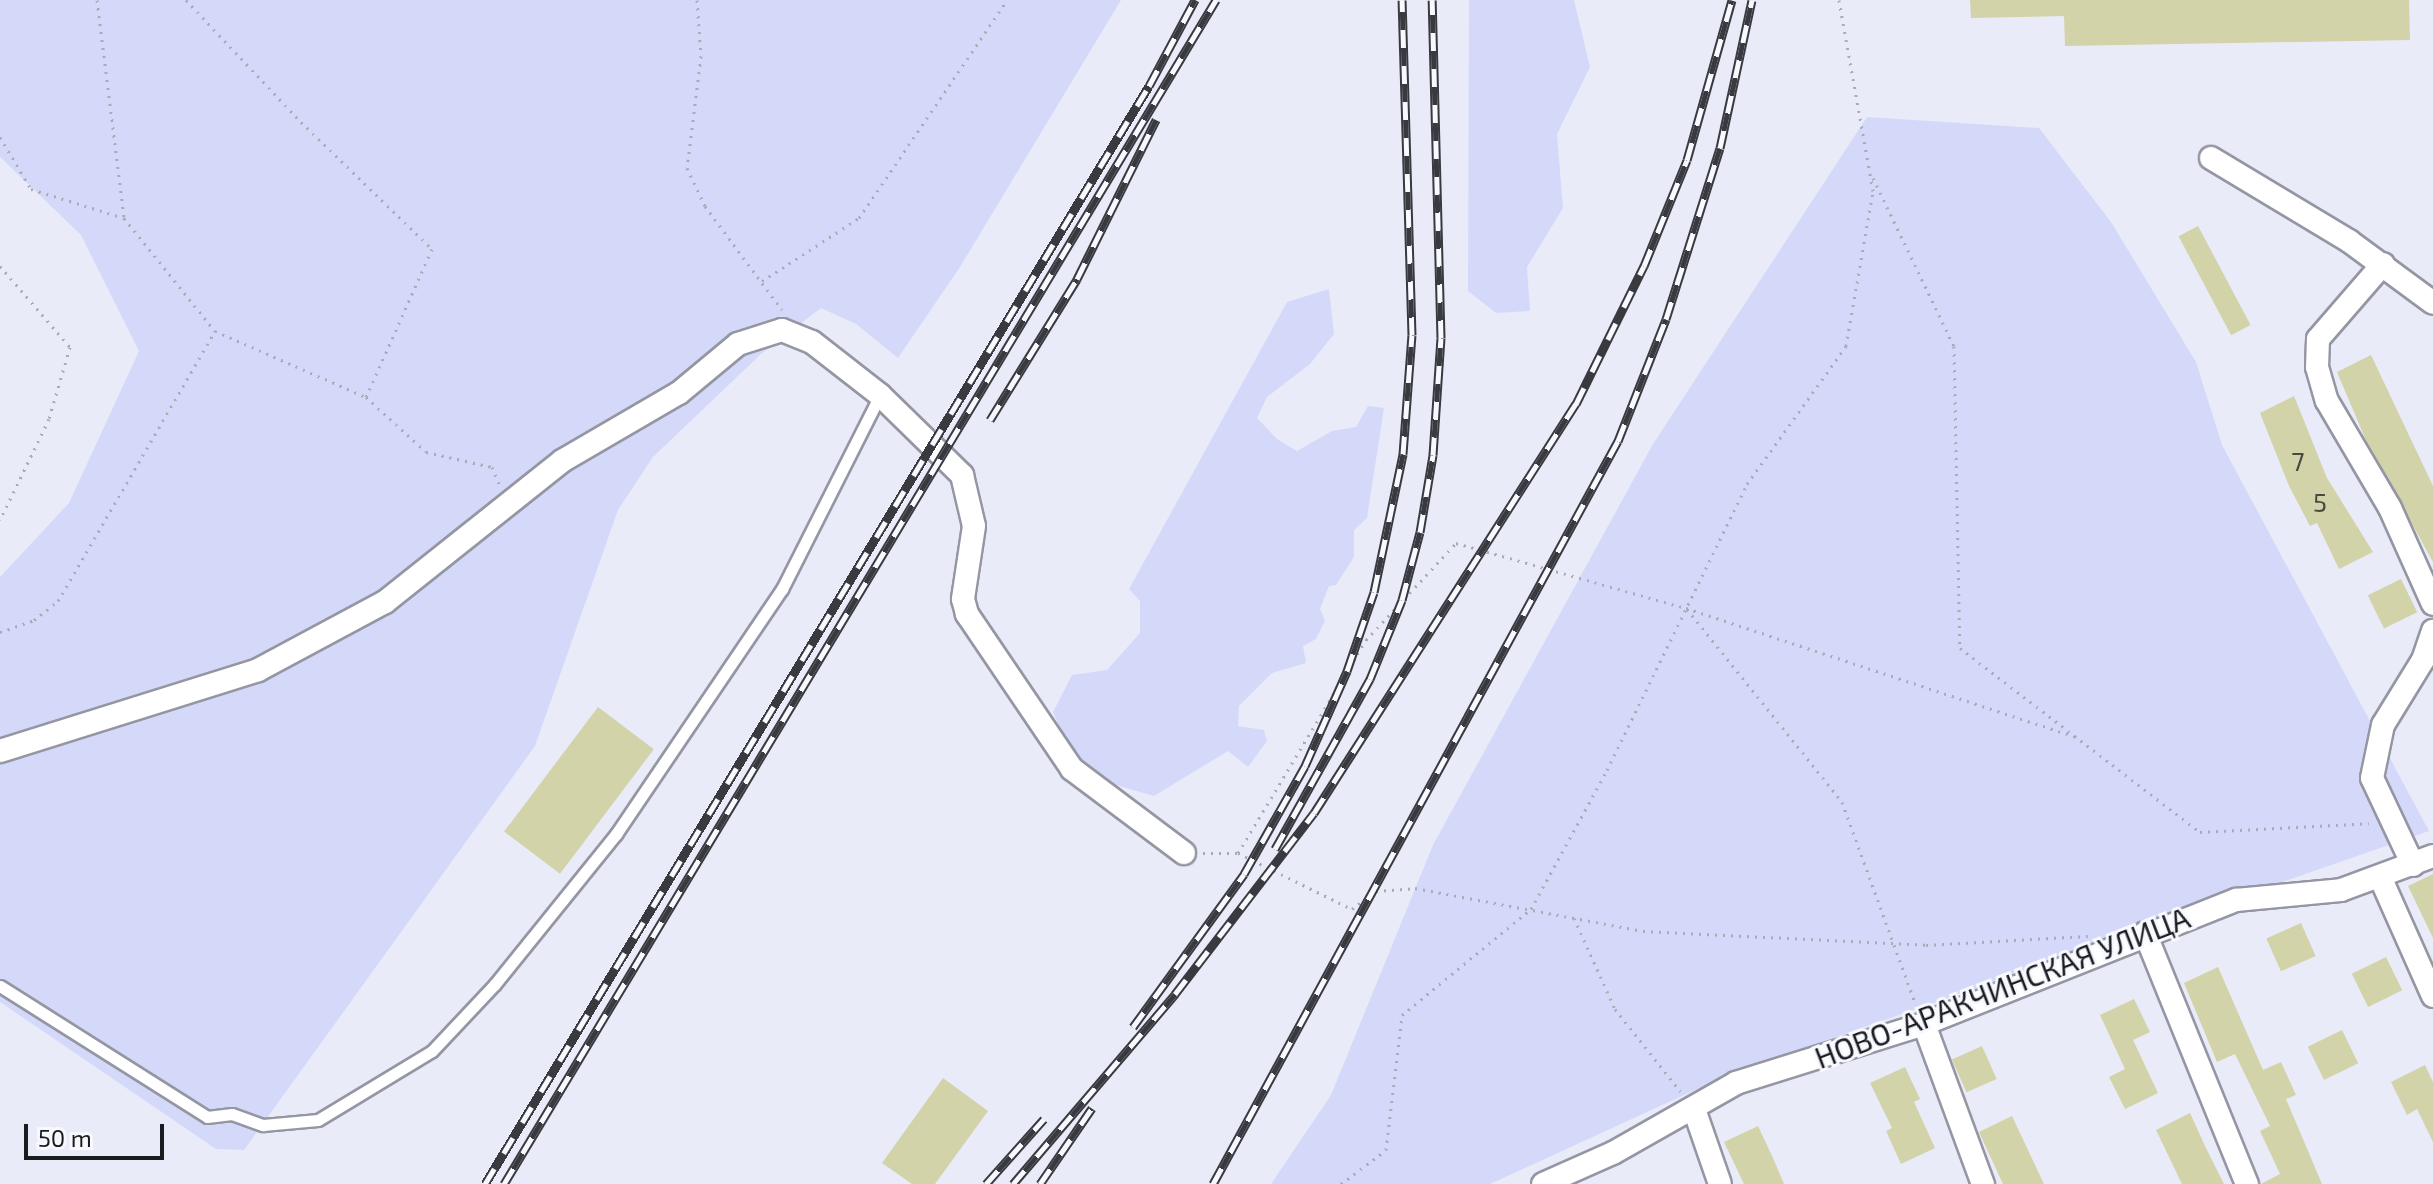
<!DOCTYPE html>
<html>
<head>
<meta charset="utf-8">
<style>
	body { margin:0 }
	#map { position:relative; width:2433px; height:1184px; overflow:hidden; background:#eaebf9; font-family:"Exo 2",sans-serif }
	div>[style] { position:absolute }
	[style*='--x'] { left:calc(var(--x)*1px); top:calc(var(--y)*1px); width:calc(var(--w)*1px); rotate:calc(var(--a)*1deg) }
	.green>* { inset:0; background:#d5d9f9 }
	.building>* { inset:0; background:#d2d3a8; transform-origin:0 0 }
	.path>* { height:3px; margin-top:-1.5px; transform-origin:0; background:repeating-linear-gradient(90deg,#aaabb6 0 2px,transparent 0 8px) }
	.roads { filter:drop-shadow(2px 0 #9596a3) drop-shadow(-2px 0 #9596a3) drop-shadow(0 2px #9596a3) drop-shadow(0 -2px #9596a3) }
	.service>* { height:11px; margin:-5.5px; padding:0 5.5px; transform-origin:5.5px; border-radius:5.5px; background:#fff }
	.minor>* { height:22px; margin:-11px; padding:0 11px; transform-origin:11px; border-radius:11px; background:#fff }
	.rail>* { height:9px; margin-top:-4.5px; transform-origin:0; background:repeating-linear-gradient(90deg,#f8f9ff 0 18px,#393a40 0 36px); box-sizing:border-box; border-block:2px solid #393a40 }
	span { translate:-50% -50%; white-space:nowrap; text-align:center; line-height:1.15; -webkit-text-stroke:6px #f8f9ff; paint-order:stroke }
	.number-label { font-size:26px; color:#484941 }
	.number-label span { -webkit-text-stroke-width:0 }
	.street-label { font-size:30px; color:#1a1b1f }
	.scale { position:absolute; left:24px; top:1124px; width:140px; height:36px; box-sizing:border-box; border:4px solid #1a1b1f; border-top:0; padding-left:10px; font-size:24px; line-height:28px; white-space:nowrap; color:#1a1b1f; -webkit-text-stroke:6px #f8f9ff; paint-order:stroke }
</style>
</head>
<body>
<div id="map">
	<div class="green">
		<div style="clip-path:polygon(0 0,1121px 0,960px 267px,898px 358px,856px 324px,821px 308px,761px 354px,653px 457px,618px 510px,535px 746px,244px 1150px,216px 1149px,0 1002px,0 577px,69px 503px,139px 351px,81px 235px,0 157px)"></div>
		<div style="clip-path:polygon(1469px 0,1574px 0,1590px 67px,1557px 134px,1563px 208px,1527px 267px,1530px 311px,1496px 313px,1468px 291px)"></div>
		<div style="clip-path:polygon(1867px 117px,2039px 128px,2111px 222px,2196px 362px,2222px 445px,2429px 831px,1732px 1073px,1490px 1184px,1271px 1184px,1331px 1095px,1433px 845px,1653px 444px)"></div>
		<div style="clip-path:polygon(1329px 289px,1334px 334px,1310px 364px,1267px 397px,1257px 418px,1277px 439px,1297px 451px,1332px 431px,1356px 427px,1368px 406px,1384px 408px,1367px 518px,1354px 530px,1354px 557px,1336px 585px,1329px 586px,1320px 609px,1325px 621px,1316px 639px,1303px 646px,1306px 663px,1272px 673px,1239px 706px,1238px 726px,1264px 730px,1267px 741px,1248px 767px,1228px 751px,1154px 796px,1102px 781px,1070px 752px,1053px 712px,1072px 675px,1107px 670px,1140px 633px,1140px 601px,1129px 589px,1287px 302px)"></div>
	</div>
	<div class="building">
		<div style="clip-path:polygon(1970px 0,2409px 0,2410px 40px,2065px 46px,2064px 16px,1971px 18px)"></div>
		<div style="left:2198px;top:226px;width:112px;height:22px;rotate:62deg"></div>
		<div style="clip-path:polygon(2371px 355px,2433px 486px,2433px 562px,2365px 438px,2337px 372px)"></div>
		<div style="clip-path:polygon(2294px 396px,2327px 478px,2373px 552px,2339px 569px,2317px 523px,2310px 526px,2289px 486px,2260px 413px)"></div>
		<div style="left:2401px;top:579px;width:37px;height:37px;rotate:64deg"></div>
		<div style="left:598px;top:707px;width:70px;height:156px;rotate:37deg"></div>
		<div style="clip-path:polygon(2433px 874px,2433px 938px,2408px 886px)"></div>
		<div style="left:2301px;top:923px;width:36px;height:38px;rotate:66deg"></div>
		<div style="left:2386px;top:957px;width:37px;height:38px;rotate:64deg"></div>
		<div style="clip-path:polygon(2218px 967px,2263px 1070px,2281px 1062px,2296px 1095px,2286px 1099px,2322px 1184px,2261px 1184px,2280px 1174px,2260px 1131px,2270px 1126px,2235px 1054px,2217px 1062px,2184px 983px)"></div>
		<div style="clip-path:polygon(2134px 999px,2150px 1032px,2133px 1040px,2158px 1093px,2125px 1109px,2109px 1077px,2125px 1069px,2100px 1015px)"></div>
		<div style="left:2342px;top:1030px;width:37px;height:38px;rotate:64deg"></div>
		<div style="left:1982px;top:1046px;width:36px;height:33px;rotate:66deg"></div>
		<div style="clip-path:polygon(2425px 1065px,2433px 1082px,2433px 1142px,2417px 1109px,2407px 1115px,2391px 1082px)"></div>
		<div style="clip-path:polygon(1905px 1067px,1920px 1099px,1914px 1102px,1935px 1148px,1901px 1164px,1886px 1131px,1892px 1128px,1870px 1083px)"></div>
		<div style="clip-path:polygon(943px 1078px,988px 1111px,935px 1184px,912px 1184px,882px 1163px)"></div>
		<div style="clip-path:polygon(2190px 1113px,2205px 1146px,2224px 1184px,2182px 1184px,2156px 1130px)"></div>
		<div style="clip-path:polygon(2012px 1116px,2044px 1184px,2003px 1184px,1979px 1132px)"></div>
		<div style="clip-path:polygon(1758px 1126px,1773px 1158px,1784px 1184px,1744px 1184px,1724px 1142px)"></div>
	</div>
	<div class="path">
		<div style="--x:97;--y:0;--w:220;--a:82.9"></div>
		<div style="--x:124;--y:218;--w:145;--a:51.2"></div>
		<div style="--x:215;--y:331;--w:165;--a:23.6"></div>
		<div style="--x:366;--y:397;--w:81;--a:42.5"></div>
		<div style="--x:426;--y:452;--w:68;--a:12.8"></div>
		<div style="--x:492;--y:467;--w:21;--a:67"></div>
		<div style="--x:186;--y:0;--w:168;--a:46.7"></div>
		<div style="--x:301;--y:122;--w:182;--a:44.1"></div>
		<div style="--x:432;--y:249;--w:162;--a:114"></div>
		<div style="--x:697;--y:0;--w:56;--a:85.9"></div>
		<div style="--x:701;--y:56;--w:113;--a:97.1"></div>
		<div style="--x:687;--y:168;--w:42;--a:64.7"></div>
		<div style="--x:705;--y:206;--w:129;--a:53.5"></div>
		<div style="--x:0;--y:137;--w:61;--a:59.2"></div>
		<div style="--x:31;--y:189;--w:97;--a:17.3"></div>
		<div style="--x:1873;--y:178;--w:187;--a:64.3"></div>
		<div style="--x:1954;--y:346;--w:302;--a:88.9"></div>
		<div style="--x:1960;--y:648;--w:302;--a:37.5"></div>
		<div style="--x:2200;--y:832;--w:169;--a:-3"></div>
		<div style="--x:0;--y:266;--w:107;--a:49.2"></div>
		<div style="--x:70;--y:347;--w:75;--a:106.3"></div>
		<div style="--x:49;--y:419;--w:112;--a:115.9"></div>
		<div style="--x:762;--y:281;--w:116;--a:-33"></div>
		<div style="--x:859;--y:218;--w:263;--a:-55.8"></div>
		<div style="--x:1687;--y:609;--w:248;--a:51.2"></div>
		<div style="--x:1842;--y:802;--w:216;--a:70"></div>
		<div style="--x:0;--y:632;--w:36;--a:-19"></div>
		<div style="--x:34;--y:620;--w:31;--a:-38"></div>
		<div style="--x:58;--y:601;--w:312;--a:-59.8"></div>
		<div style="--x:1203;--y:853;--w:35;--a:0"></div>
		<div style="--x:1238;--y:853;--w:127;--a:26.2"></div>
		<div style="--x:1352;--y:909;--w:30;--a:-37"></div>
		<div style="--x:1376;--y:891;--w:39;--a:-4"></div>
		<div style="--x:1415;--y:888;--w:232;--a:10.7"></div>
		<div style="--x:1643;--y:931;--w:283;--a:2.8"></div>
		<div style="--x:1926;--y:945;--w:162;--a:-3.2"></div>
		<div style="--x:1238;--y:853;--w:249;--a:-59"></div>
		<div style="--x:1366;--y:640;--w:132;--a:-47.1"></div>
		<div style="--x:1456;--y:543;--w:239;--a:15.8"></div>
		<div style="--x:1686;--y:608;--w:413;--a:18.3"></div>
		<div style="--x:1574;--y:918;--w:100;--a:65.7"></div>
		<div style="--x:1615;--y:1009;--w:105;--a:51.6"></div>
		<div style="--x:1341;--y:1184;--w:56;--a:-37.1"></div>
		<div style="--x:1386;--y:1150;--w:136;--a:-83.2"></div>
		<div style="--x:1402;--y:1015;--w:167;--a:-39.4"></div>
		<div style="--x:1531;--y:909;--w:158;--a:-61.3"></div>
		<div style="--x:1607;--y:770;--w:318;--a:-63.9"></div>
		<div style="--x:1747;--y:484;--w:170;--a:-54.3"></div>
		<div style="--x:1846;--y:346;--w:157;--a:-80.1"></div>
		<div style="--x:1873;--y:191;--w:194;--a:-100.1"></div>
	</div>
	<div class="roads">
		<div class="service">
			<div style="--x:0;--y:986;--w:245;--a:32.3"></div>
			<div style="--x:207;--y:1117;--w:25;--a:-7"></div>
			<div style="--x:232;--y:1114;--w:33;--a:20"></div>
			<div style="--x:263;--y:1125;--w:55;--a:-5.2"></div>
			<div style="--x:318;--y:1120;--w:133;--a:-31.2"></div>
			<div style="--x:432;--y:1051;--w:92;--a:-46.8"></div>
			<div style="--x:495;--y:984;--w:193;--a:-51.1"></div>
			<div style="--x:616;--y:834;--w:296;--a:-55.9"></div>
			<div style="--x:782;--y:589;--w:217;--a:-63.2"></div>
		</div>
		<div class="minor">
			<div style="--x:2211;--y:158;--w:161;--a:31"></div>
			<div style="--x:2349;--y:241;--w:104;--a:36.4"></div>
			<div style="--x:2383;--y:264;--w:99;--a:130.9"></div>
			<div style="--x:2318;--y:339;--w:28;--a:92"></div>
			<div style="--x:2317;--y:367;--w:35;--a:74"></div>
			<div style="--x:2327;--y:401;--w:124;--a:59.5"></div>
			<div style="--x:2390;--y:508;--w:105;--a:65.9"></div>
			<div style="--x:0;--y:751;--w:270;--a:-17.4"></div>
			<div style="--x:258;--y:670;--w:144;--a:-28.2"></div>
			<div style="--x:385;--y:602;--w:226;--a:-38.5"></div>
			<div style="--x:562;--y:461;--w:135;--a:-30.2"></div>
			<div style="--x:679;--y:393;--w:77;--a:-39.7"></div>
			<div style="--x:738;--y:344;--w:46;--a:-17.7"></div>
			<div style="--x:782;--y:330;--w:32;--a:22"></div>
			<div style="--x:812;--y:342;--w:86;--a:37.9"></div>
			<div style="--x:880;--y:395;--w:115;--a:44.3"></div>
			<div style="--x:962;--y:475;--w:52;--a:76.8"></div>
			<div style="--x:974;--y:526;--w:74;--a:98.6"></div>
			<div style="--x:963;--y:599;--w:16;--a:75"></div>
			<div style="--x:967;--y:614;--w:187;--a:55.9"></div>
			<div style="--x:1072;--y:769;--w:140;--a:36.9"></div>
			<div style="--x:2413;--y:865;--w:96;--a:-115.2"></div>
			<div style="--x:2372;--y:778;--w:54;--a:-78.3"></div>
			<div style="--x:2383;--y:725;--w:76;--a:-58.4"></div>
			<div style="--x:2423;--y:660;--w:31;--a:-71"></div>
			<div style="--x:2381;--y:879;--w:128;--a:66"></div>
			<div style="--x:2145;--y:933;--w:271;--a:67.9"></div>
			<div style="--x:1924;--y:1024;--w:171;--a:69.8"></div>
			<div style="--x:1694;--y:1109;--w:79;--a:70.9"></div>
			<div style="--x:1543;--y:1184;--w:77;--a:-23.9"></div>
			<div style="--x:1613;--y:1153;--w:142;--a:-29.6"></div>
			<div style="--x:1736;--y:1083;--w:197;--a:-17.4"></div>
			<div style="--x:1924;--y:1024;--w:336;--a:-21.7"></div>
			<div style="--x:2236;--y:900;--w:105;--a:-5.4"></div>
			<div style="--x:2341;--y:890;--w:98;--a:-20.3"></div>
		</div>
	</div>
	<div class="rail">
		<div style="--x:990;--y:420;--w:166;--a:-58.3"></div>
		<div style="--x:1077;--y:279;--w:178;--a:-63.6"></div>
		<div style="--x:1275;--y:849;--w:195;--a:-60.8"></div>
		<div style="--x:1370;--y:679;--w:85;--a:-67.9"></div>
		<div style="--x:1402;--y:600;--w:70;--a:-75.2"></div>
		<div style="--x:1420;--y:532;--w:78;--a:-80.4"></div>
		<div style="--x:1433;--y:455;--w:117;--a:-86.1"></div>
		<div style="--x:1441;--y:338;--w:338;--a:-91.5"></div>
		<div style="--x:1133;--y:1027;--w:189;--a:-54"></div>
		<div style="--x:1244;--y:874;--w:124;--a:-60.5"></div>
		<div style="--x:1305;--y:766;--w:104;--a:-66.1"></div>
		<div style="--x:1347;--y:671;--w:83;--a:-71.1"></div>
		<div style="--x:1374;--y:592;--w:141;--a:-78.1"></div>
		<div style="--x:1403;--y:454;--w:119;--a:-85.7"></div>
		<div style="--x:1412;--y:335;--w:335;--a:-91.7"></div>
		<div style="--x:485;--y:1184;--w:1283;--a:-58.84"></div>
		<div style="--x:1149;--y:86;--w:98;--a:-61.9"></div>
		<div style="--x:504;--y:1184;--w:1382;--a:-58.98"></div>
		<div style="--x:986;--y:1184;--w:87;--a:-48.3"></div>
		<div style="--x:1013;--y:1184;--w:250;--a:-49.5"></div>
		<div style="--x:1175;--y:994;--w:228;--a:-52.5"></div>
		<div style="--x:1314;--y:813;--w:486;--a:-57.4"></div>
		<div style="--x:1576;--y:404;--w:154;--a:-63.8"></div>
		<div style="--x:1644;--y:266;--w:114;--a:-67.9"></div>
		<div style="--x:1687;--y:160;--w:166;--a:-74.3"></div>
		<div style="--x:1040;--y:1184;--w:92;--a:-55.6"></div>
		<div style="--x:1213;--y:1184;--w:846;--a:-61.41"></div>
		<div style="--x:1618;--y:441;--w:131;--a:-68.5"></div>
		<div style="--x:1666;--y:319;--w:179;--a:-72.5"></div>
		<div style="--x:1720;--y:148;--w:151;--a:-77.8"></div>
	</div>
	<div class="number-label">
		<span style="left:2298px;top:461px">7</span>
		<span style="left:2320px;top:502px">5</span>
	</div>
	<div class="street-label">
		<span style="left:2002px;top:987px;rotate:-21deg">НОВО-АРАКЧИНСКАЯ УЛИЦА</span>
	</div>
	<div class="scale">50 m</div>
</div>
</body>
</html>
